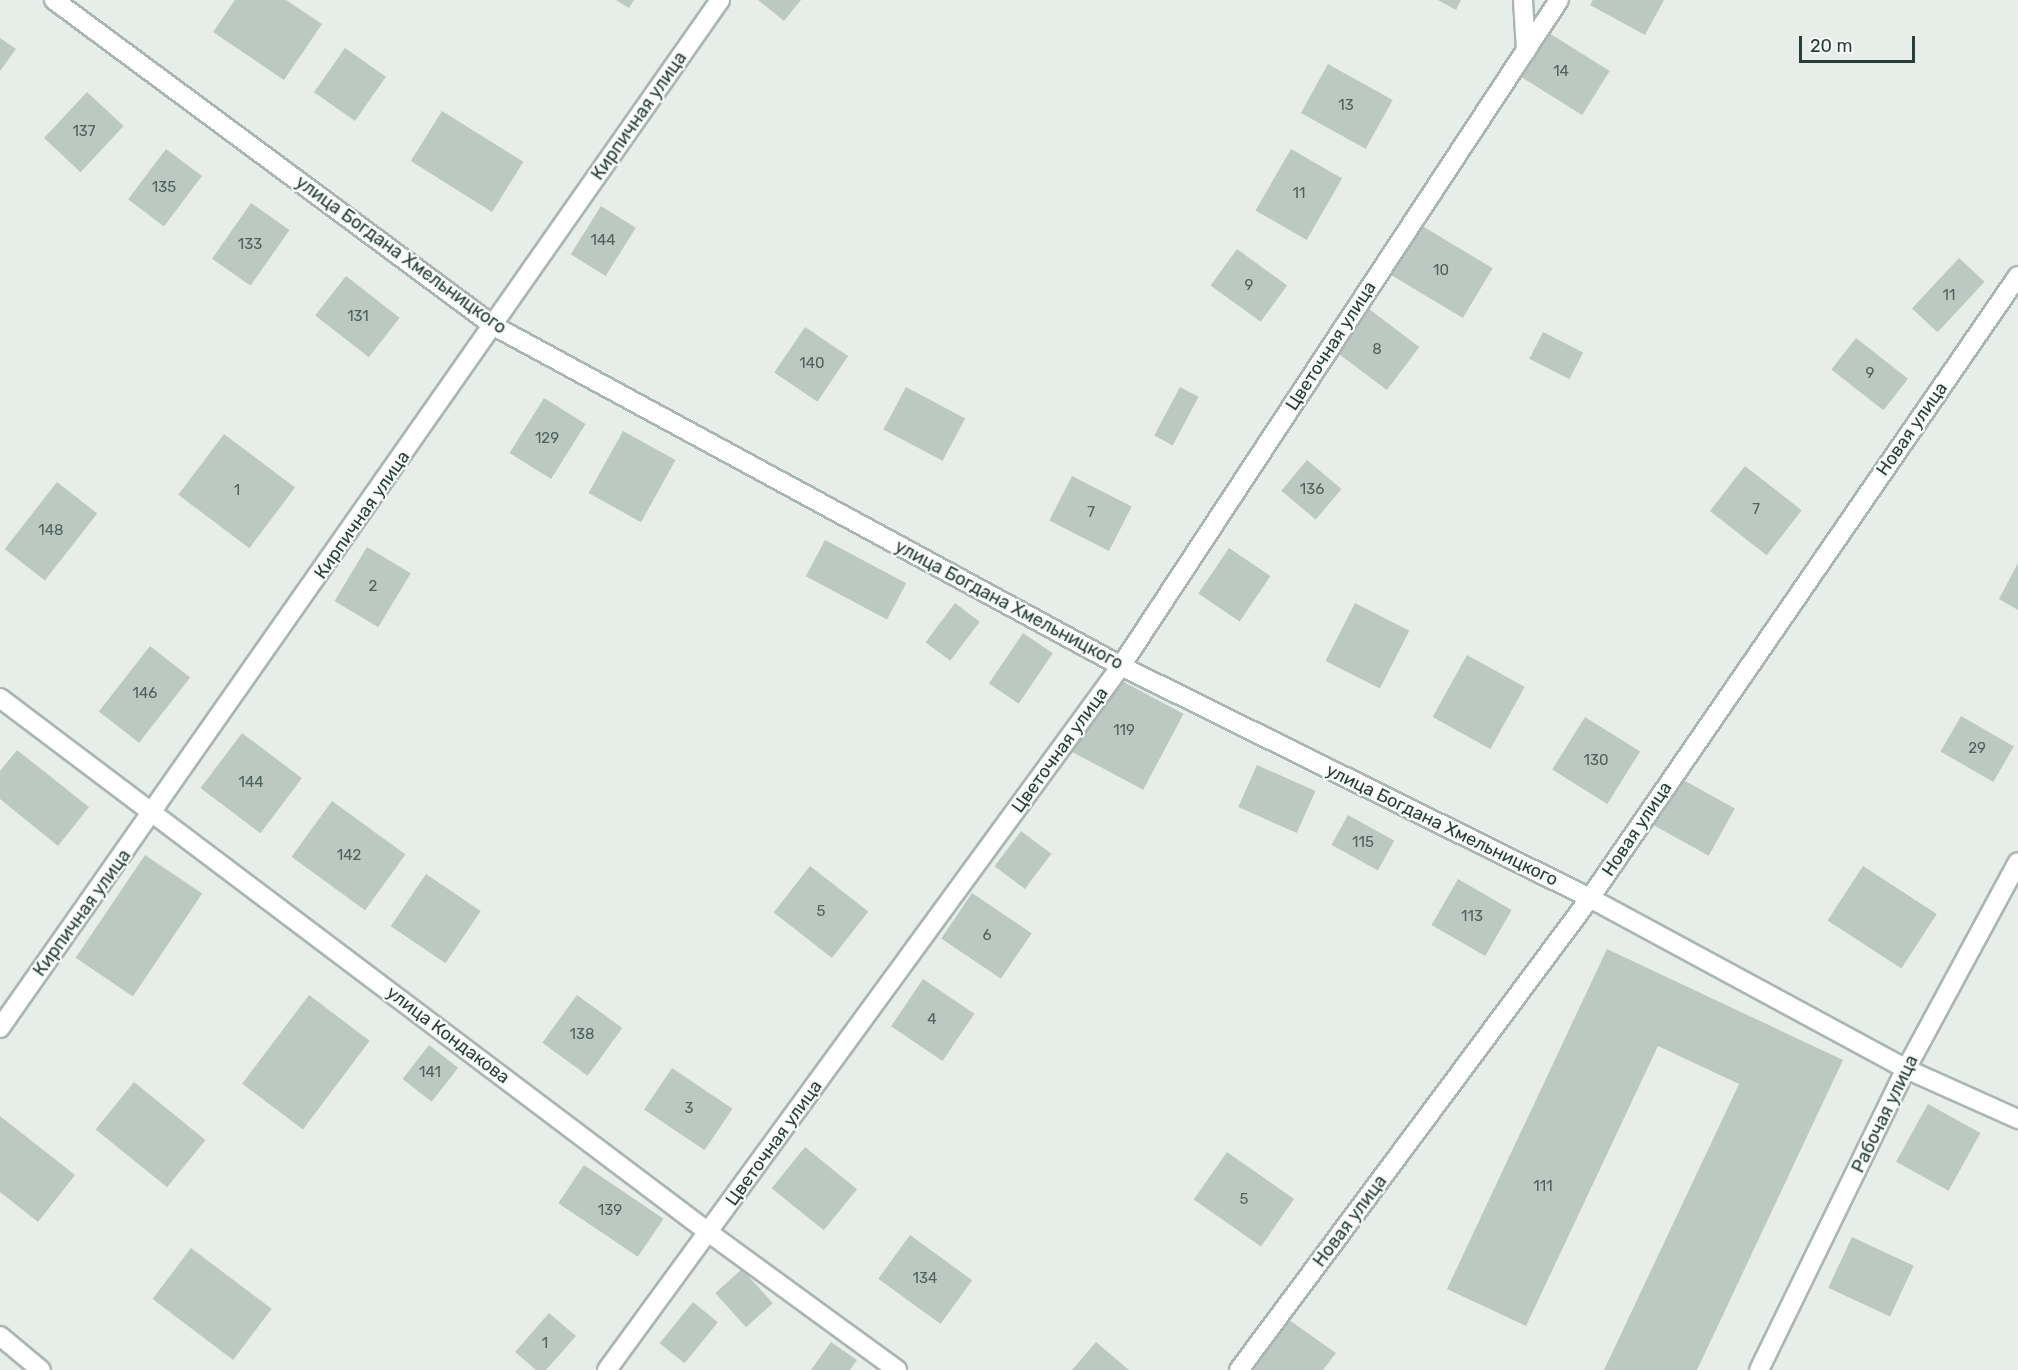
<!DOCTYPE html>
<html>
<head>
<meta charset="utf-8">
<style>
	body { margin:0 }
	#map { position:relative; width:2018px; height:1370px; overflow:hidden; background:#e7eeea; font-family:Rubik,sans-serif }
	div>[style] { position:absolute }
	[style*='--x'] { left:calc(var(--x)*1px); top:calc(var(--y)*1px); width:calc(var(--w)*1px); rotate:calc(var(--a)*1deg) }
	.building>* { inset:0; background:#bcc9c3; transform-origin:0 0 }
	.roads { filter:drop-shadow(2px 0 #aab6b1) drop-shadow(-2px 0 #aab6b1) drop-shadow(0 2px #aab6b1) drop-shadow(0 -2px #aab6b1) }
	.street>* { height:18px; margin:-9px; padding:0 9px; transform-origin:9px; border-radius:9px; background:#fff }
	.secondary>* { height:18px; margin:-9px; padding:0 9px; transform-origin:9px; border-radius:9px; background:#fff }
	span { translate:-50% -50%; white-space:nowrap; text-align:center; line-height:1.15; -webkit-text-stroke:4.5px #f7fbf9; paint-order:stroke }
	.number-label { font-size:15px; color:#4c625a }
	.number-label span { -webkit-text-stroke-width:0 }
	.street-label { font-size:18px; color:#273f37 }
	.scale { position:absolute; left:1799px; top:36px; width:116px; height:27px; box-sizing:border-box; border:3px solid #273f37; border-top:0; padding-left:8px; font-size:18px; line-height:21px; white-space:nowrap; color:#273f37; -webkit-text-stroke:4px #f7fbf9; paint-order:stroke }
</style>
</head>
<body>
<div id="map">
	<div class="building">
		<div style="clip-path:polygon(235px 0,286px 0,322px 24px,284px 80px,213px 32px)"></div>
		<div style="clip-path:polygon(616px 0,634px 0,629px 8px)"></div>
		<div style="clip-path:polygon(758px 0,801px 0,784px 21px)"></div>
		<div style="clip-path:polygon(1438px 0,1461px 0,1456px 10px)"></div>
		<div style="clip-path:polygon(1593px 0,1664px 0,1645px 35px,1590px 5px)"></div>
		<div style="left:1541px;top:28px;width:81px;height:52px;rotate:32deg"></div>
		<div style="clip-path:polygon(0 38px,16px 49px,0 71px)"></div>
		<div style="left:345px;top:48px;width:50px;height:54px;rotate:35deg"></div>
		<div style="left:1328px;top:64px;width:74px;height:56px;rotate:29deg"></div>
		<div style="left:87px;top:92px;width:50px;height:63px;rotate:43deg"></div>
		<div style="left:442px;top:111px;width:96px;height:59px;rotate:32deg"></div>
		<div style="left:166px;top:149px;width:45px;height:63px;rotate:37deg"></div>
		<div style="left:1291px;top:149px;width:59px;height:71px;rotate:30deg"></div>
		<div style="left:251px;top:203px;width:47px;height:68px;rotate:35deg"></div>
		<div style="left:601px;top:206px;width:41px;height:57px;rotate:32deg"></div>
		<div style="left:1419px;top:224px;width:86px;height:58px;rotate:31deg"></div>
		<div style="left:1237px;top:249px;width:62px;height:45px;rotate:36deg"></div>
		<div style="left:1959px;top:258px;width:35px;height:69px;rotate:43deg"></div>
		<div style="left:346px;top:276px;width:68px;height:50px;rotate:38deg"></div>
		<div style="left:1369px;top:309px;width:63px;height:54px;rotate:37deg"></div>
		<div style="left:805px;top:327px;width:52px;height:55px;rotate:34deg"></div>
		<div style="left:1543px;top:332px;width:45px;height:30px;rotate:27deg"></div>
		<div style="left:1856px;top:338px;width:66px;height:40px;rotate:38deg"></div>
		<div style="left:906px;top:387px;width:67px;height:48px;rotate:28deg"></div>
		<div style="left:1180px;top:387px;width:21px;height:55px;rotate:28deg"></div>
		<div style="left:544px;top:398px;width:49px;height:65px;rotate:32deg"></div>
		<div style="left:623px;top:431px;width:60px;height:71px;rotate:29deg"></div>
		<div style="left:224px;top:434px;width:89px;height:76px;rotate:37deg"></div>
		<div style="left:1307px;top:460px;width:45px;height:40px;rotate:40deg"></div>
		<div style="left:1745px;top:466px;width:72px;height:57px;rotate:38deg"></div>
		<div style="left:1072px;top:476px;width:67px;height:50px;rotate:27deg"></div>
		<div style="left:57px;top:482px;width:51px;height:85px;rotate:38deg"></div>
		<div style="left:825px;top:540px;width:92px;height:41px;rotate:28deg"></div>
		<div style="left:367px;top:547px;width:51px;height:63px;rotate:31deg"></div>
		<div style="left:1229px;top:548px;width:50px;height:55px;rotate:34deg"></div>
		<div style="clip-path:polygon(2018px 563px,2018px 610px,1999px 599px)"></div>
		<div style="left:955px;top:603px;width:31px;height:49px;rotate:37deg"></div>
		<div style="left:1355px;top:603px;width:61px;height:65px;rotate:27deg"></div>
		<div style="left:1023px;top:633px;width:36px;height:61px;rotate:34deg"></div>
		<div style="left:150px;top:646px;width:51px;height:83px;rotate:38deg"></div>
		<div style="left:1467px;top:655px;width:66px;height:71px;rotate:29deg"></div>
		<div style="left:1105px;top:672px;width:89px;height:86px;rotate:28deg"></div>
		<div style="left:1961px;top:716px;width:61px;height:41px;rotate:30deg"></div>
		<div style="left:1585px;top:717px;width:65px;height:62px;rotate:32deg"></div>
		<div style="left:242px;top:733px;width:75px;height:69px;rotate:37deg"></div>
		<div style="clip-path:polygon(17px 750px,89px 807px,58px 846px,0 799px,0 771px)"></div>
		<div style="left:1257px;top:765px;width:64px;height:46px;rotate:24deg"></div>
		<div style="left:1678px;top:777px;width:65px;height:54px;rotate:29deg"></div>
		<div style="left:332px;top:801px;width:91px;height:69px;rotate:36deg"></div>
		<div style="left:1348px;top:815px;width:53px;height:34px;rotate:29deg"></div>
		<div style="left:1021px;top:831px;width:38px;height:44px;rotate:37deg"></div>
		<div style="left:145px;top:855px;width:69px;height:124px;rotate:34deg"></div>
		<div style="left:810px;top:866px;width:74px;height:59px;rotate:38deg"></div>
		<div style="left:1863px;top:866px;width:88px;height:65px;rotate:33deg"></div>
		<div style="left:426px;top:874px;width:66px;height:63px;rotate:34deg"></div>
		<div style="left:1458px;top:879px;width:62px;height:53px;rotate:30deg"></div>
		<div style="left:972px;top:893px;width:72px;height:55px;rotate:34deg"></div>
		<div style="clip-path:polygon(1607px 949px,1843px 1060px,1697px 1370px,1604px 1370px,1739px 1084px,1658px 1046px,1526px 1326px,1447px 1289px)"></div>
		<div style="left:923px;top:979px;width:62px;height:57px;rotate:34deg"></div>
		<div style="left:309px;top:995px;width:76px;height:111px;rotate:37deg"></div>
		<div style="left:577px;top:995px;width:56px;height:59px;rotate:36deg"></div>
		<div style="left:429px;top:1045px;width:37px;height:43px;rotate:38deg"></div>
		<div style="left:672px;top:1068px;width:73px;height:50px;rotate:34deg"></div>
		<div style="left:134px;top:1082px;width:92px;height:61px;rotate:39deg"></div>
		<div style="left:1928px;top:1104px;width:60px;height:66px;rotate:29deg"></div>
		<div style="clip-path:polygon(0 1116px,75px 1175px,38px 1222px,0 1192px)"></div>
		<div style="left:805px;top:1147px;width:67px;height:53px;rotate:39deg"></div>
		<div style="left:1227px;top:1152px;width:82px;height:58px;rotate:35deg"></div>
		<div style="left:584px;top:1165px;width:96px;height:46px;rotate:34deg"></div>
		<div style="left:910px;top:1235px;width:77px;height:54px;rotate:36deg"></div>
		<div style="left:1852px;top:1237px;width:68px;height:56px;rotate:25deg"></div>
		<div style="left:191px;top:1248px;width:101px;height:64px;rotate:37deg"></div>
		<div style="left:742px;top:1269px;width:46px;height:36px;rotate:48deg"></div>
		<div style="left:693px;top:1302px;width:32px;height:53px;rotate:39deg"></div>
		<div style="clip-path:polygon(549px 1313px,576px 1336px,546px 1370px,536px 1370px,515px 1352px)"></div>
		<div style="clip-path:polygon(1282px 1315px,1336px 1353px,1323px 1370px,1243px 1370px)"></div>
		<div style="clip-path:polygon(831px 1342px,857px 1360px,850px 1370px,811px 1370px)"></div>
		<div style="clip-path:polygon(1096px 1342px,1129px 1370px,1072px 1370px)"></div>
	</div>
	<div class="roads">
		<div class="street">
			<div style="--x:54;--y:0;--w:548;--a:36.54"></div>
			<div style="--x:494;--y:326;--w:713;--a:28.47"></div>
			<div style="--x:1121;--y:666;--w:523;--a:26.32"></div>
			<div style="--x:1590;--y:898;--w:359;--a:28.4"></div>
			<div style="--x:1906;--y:1069;--w:123;--a:24.1"></div>
			<div style="--x:1523;--y:0;--w:51;--a:86.6"></div>
			<div style="--x:0;--y:698;--w:887;--a:37.02"></div>
			<div style="--x:708;--y:1232;--w:234;--a:36.1"></div>
			<div style="--x:0;--y:1028;--w:1255;--a:-54.99"></div>
			<div style="--x:607;--y:1370;--w:872;--a:-53.87"></div>
			<div style="--x:1121;--y:666;--w:797;--a:-56.67"></div>
			<div style="--x:1239;--y:1370;--w:588;--a:-53.36"></div>
			<div style="--x:1590;--y:898;--w:755;--a:-55.47"></div>
			<div style="--x:1759;--y:1370;--w:335;--a:-64"></div>
			<div style="--x:1906;--y:1069;--w:235;--a:-61.6"></div>
		</div>
		<div class="secondary">
			<div style="--x:0;--y:1336;--w:53;--a:39.7"></div>
		</div>
	</div>
	<div class="number-label">
		<span style="left:1561px;top:72px">14</span>
		<span style="left:1346px;top:106px">13</span>
		<span style="left:84px;top:132px">137</span>
		<span style="left:164px;top:188px">135</span>
		<span style="left:1299px;top:194px">11</span>
		<span style="left:603px;top:241px">144</span>
		<span style="left:250px;top:245px">133</span>
		<span style="left:1441px;top:271px">10</span>
		<span style="left:1249px;top:286px">9</span>
		<span style="left:1949px;top:296px">11</span>
		<span style="left:358px;top:317px">131</span>
		<span style="left:1377px;top:350px">8</span>
		<span style="left:812px;top:364px">140</span>
		<span style="left:1870px;top:374px">9</span>
		<span style="left:547px;top:439px">129</span>
		<span style="left:1312px;top:490px">136</span>
		<span style="left:237px;top:491px">1</span>
		<span style="left:1756px;top:510px">7</span>
		<span style="left:1091px;top:513px">7</span>
		<span style="left:51px;top:531px">148</span>
		<span style="left:373px;top:587px">2</span>
		<span style="left:145px;top:694px">146</span>
		<span style="left:1124px;top:731px">119</span>
		<span style="left:1977px;top:749px">29</span>
		<span style="left:1596px;top:761px">130</span>
		<span style="left:251px;top:783px">144</span>
		<span style="left:1363px;top:843px">115</span>
		<span style="left:349px;top:856px">142</span>
		<span style="left:821px;top:912px">5</span>
		<span style="left:1472px;top:917px">113</span>
		<span style="left:987px;top:936px">6</span>
		<span style="left:932px;top:1020px">4</span>
		<span style="left:582px;top:1035px">138</span>
		<span style="left:430px;top:1073px">141</span>
		<span style="left:689px;top:1109px">3</span>
		<span style="left:1543px;top:1187px">111</span>
		<span style="left:1244px;top:1200px">5</span>
		<span style="left:610px;top:1211px">139</span>
		<span style="left:925px;top:1279px">134</span>
		<span style="left:545px;top:1344px">1</span>
	</div>
	<div class="street-label">
		<span style="left:639px;top:116px;rotate:-55deg">Кирпичная улица</span>
		<span style="left:401px;top:255px;rotate:36deg">улица Богдана Хмельницкого</span>
		<span style="left:1331px;top:346px;rotate:-57deg">Цветочная улица</span>
		<span style="left:1912px;top:429px;rotate:-55deg">Новая улица</span>
		<span style="left:362px;top:515px;rotate:-55deg">Кирпичная улица</span>
		<span style="left:1009px;top:605px;rotate:28deg">улица Богдана Хмельницкого</span>
		<span style="left:1060px;top:750px;rotate:-54deg">Цветочная улица</span>
		<span style="left:1442px;top:825px;rotate:26deg">улица Богдана Хмельницкого</span>
		<span style="left:1637px;top:829px;rotate:-56deg">Новая улица</span>
		<span style="left:82px;top:913px;rotate:-54deg">Кирпичная улица</span>
		<span style="left:448px;top:1035px;rotate:37deg">улица Кондакова</span>
		<span style="left:1885px;top:1114px;rotate:-64deg">Рабочая улица</span>
		<span style="left:774px;top:1143px;rotate:-54deg">Цветочная улица</span>
		<span style="left:1350px;top:1221px;rotate:-53deg">Новая улица</span>
	</div>
	<div class="scale">20 m</div>
</div>
</body>
</html>
